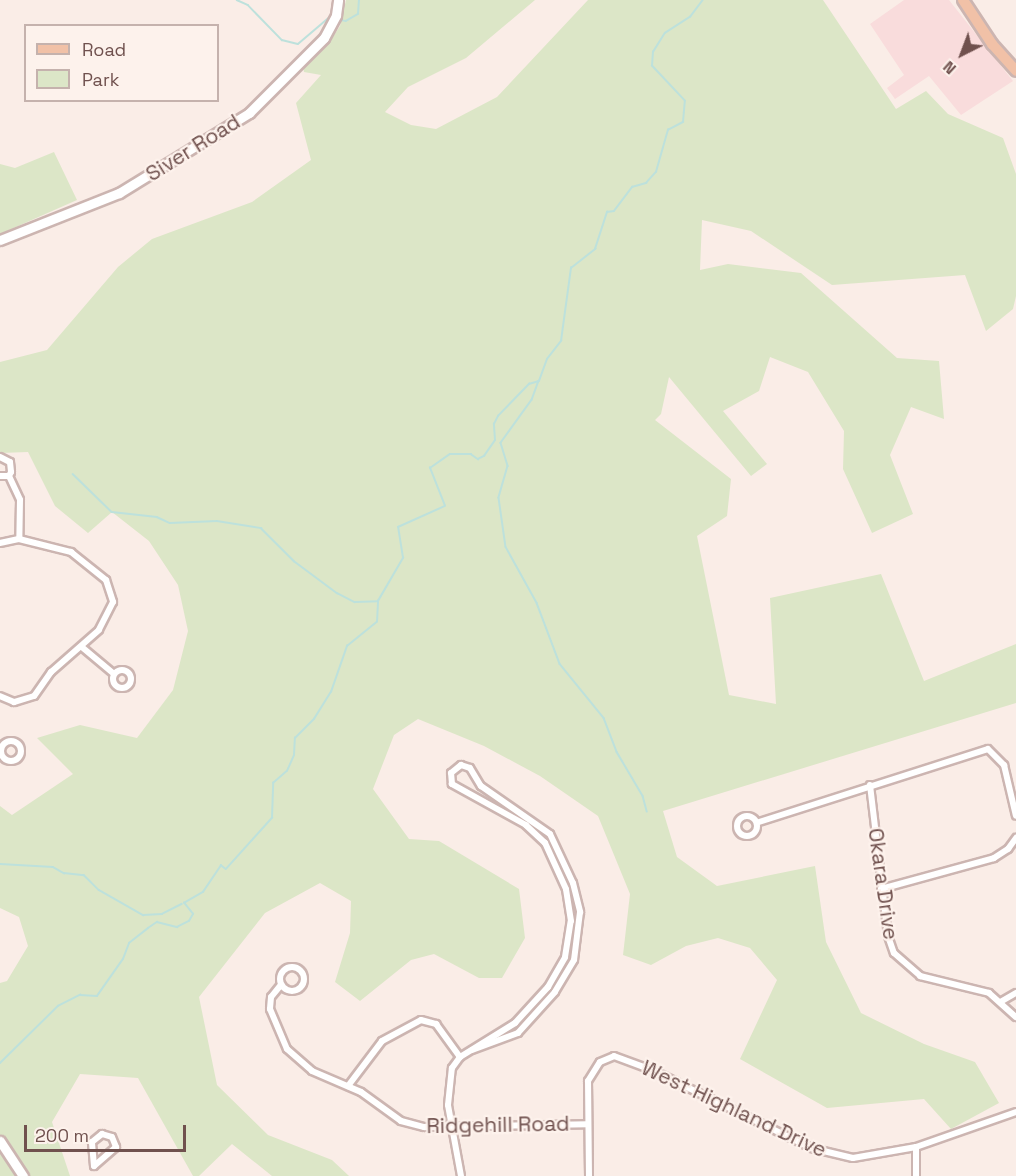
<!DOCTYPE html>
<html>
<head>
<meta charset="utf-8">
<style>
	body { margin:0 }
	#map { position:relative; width:1016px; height:1176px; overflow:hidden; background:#faede7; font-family:"Space Grotesk",sans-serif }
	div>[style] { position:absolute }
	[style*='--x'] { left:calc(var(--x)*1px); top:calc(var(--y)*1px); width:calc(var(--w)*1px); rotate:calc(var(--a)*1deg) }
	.commercial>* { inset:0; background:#f9dcdc }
	.green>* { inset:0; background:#dce6c7 }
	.stream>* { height:1.5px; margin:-0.75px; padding:0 0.75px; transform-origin:0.75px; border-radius:0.75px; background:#bde1dc }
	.roads { filter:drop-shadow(2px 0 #ccb5b1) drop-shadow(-2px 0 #ccb5b1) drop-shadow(0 2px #ccb5b1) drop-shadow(0 -2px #ccb5b1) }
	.street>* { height:6px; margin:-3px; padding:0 3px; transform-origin:3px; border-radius:3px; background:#fff }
	.street>.ring { margin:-3px; padding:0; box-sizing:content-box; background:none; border:6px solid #fff; border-radius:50% }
	.secondary>* { height:9px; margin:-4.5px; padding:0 4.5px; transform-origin:4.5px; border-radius:4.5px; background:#fff }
	.primary>* { height:10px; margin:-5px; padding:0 5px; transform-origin:5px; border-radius:5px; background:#f1c1a7 }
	span { translate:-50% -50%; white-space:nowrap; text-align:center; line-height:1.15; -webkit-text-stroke:4.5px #fdf2ec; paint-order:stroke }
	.street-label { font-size:21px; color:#70514e }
	.legend { position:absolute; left:24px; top:24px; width:195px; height:78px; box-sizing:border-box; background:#fdf2ec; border:2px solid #c5b2ad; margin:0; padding:8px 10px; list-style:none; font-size:18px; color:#70514e }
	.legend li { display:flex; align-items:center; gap:12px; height:30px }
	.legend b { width:30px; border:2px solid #c5b2ad }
	.north { position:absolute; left:932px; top:24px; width:60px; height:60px; -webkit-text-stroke:4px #fdf2ec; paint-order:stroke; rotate:222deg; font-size:16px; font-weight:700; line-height:24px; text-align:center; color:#70514e }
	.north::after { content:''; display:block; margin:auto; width:21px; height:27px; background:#70514e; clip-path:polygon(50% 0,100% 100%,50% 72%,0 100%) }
	.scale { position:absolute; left:24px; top:1125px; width:162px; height:27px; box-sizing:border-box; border:3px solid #70514e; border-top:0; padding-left:8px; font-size:18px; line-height:21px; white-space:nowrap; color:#70514e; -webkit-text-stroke:4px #fdf2ec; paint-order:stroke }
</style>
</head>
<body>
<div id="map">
	<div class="commercial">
		<div style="clip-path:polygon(904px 0,949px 0,1013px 81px,961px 115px,929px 76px,895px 99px,887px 88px,904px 75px,870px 24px)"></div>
	</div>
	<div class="green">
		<div style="clip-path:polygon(346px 0,535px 0,466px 58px,408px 87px,385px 112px,411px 125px,436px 129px,497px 97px,588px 0,823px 0,896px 109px,926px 91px,948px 114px,1003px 138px,1016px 174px,1016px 296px,1013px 309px,986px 331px,965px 275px,832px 285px,751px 231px,702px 220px,700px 270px,728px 264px,801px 273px,897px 358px,939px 361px,944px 419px,911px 407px,890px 455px,913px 514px,872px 533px,843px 469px,844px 431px,808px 372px,770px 357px,759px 391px,723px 411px,767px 464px,751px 476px,669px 377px,661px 414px,655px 420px,731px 479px,727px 516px,697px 536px,729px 695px,776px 704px,770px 598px,881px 574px,924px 681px,1016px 644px,1016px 703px,663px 811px,677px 857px,717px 886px,815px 866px,826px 942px,861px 1013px,924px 1044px,975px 1062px,999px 1103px,951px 1129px,924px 1099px,827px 1108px,740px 1059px,777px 980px,750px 948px,718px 938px,686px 946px,651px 965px,623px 955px,630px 894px,598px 816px,540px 776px,484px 746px,418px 719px,394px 735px,373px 789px,409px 839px,439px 841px,519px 889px,525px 938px,502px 978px,479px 978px,434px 954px,411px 960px,360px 1001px,335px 982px,350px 933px,351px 901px,320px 883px,265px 913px,199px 997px,217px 1085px,268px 1135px,332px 1160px,349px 1176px,272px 1176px,232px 1144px,199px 1176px,193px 1176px,138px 1078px,80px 1074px,52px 1122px,70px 1176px,0 1176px,0 983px,7px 981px,28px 946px,19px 917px,0 908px,0 806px,12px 815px,73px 774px,37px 738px,80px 725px,137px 738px,173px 690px,188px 631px,178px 585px,149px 541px,112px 512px,88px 533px,55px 506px,28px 452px,0 453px,0 362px,47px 350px,118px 267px,152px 239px,252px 202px,311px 160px,296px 103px,321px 75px,304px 72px,303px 66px,329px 43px,340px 26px)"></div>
		<div style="clip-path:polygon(54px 152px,77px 200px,0 234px,0 164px,15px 168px)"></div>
	</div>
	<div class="stream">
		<div style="--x:237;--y:0;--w:12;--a:24"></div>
		<div style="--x:248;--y:5;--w:49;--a:45.8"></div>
		<div style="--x:282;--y:40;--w:16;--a:14"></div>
		<div style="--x:298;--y:44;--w:43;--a:-40.3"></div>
		<div style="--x:337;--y:19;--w:9;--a:13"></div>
		<div style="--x:346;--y:21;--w:14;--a:-30"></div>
		<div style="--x:358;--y:14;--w:14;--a:-86"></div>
		<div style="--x:539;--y:381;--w:20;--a:110"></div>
		<div style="--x:532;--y:400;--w:53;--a:125.8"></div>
		<div style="--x:501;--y:443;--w:24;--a:73"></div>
		<div style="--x:508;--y:466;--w:33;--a:106"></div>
		<div style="--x:499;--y:498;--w:49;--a:81.9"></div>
		<div style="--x:506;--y:547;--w:64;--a:61"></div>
		<div style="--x:537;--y:603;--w:65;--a:69.3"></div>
		<div style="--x:560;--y:664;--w:70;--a:50.8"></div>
		<div style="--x:604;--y:718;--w:36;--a:69"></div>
		<div style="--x:617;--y:752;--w:51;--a:59.4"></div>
		<div style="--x:643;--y:796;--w:16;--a:75"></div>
		<div style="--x:73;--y:474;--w:54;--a:44.3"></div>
		<div style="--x:112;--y:512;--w:45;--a:6.3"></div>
		<div style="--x:157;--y:517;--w:14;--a:25"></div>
		<div style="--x:170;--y:523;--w:47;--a:-2.4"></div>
		<div style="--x:217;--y:521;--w:45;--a:9"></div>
		<div style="--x:261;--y:528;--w:47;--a:45"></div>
		<div style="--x:294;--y:561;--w:54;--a:36.7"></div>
		<div style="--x:337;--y:593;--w:20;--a:27"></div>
		<div style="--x:355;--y:602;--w:23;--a:-2"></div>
		<div style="--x:0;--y:864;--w:53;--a:3.2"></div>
		<div style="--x:53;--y:867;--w:13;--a:29"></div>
		<div style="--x:64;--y:873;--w:20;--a:6"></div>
		<div style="--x:84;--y:875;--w:21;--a:45"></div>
		<div style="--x:99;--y:890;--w:51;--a:29.6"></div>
		<div style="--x:143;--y:915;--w:19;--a:-3"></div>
		<div style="--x:162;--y:914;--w:22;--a:-27"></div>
		<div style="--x:0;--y:1063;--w:81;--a:-44.5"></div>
		<div style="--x:58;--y:1006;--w:25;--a:-27"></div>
		<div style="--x:80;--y:995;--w:17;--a:3"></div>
		<div style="--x:97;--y:996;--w:45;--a:-54.9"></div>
		<div style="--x:123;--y:959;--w:17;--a:-69"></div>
		<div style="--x:129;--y:943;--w:24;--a:-38"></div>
		<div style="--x:148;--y:928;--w:11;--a:-34"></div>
		<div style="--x:157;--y:922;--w:21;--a:14"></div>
		<div style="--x:177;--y:927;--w:13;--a:-27"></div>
		<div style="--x:189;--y:921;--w:8;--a:-60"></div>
		<div style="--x:193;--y:914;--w:14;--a:-129"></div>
		<div style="--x:184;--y:903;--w:22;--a:-30"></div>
		<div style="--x:203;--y:892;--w:32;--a:-56"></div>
		<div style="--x:221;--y:865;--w:6;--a:39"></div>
		<div style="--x:226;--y:869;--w:69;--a:-48"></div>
		<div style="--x:272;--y:818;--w:35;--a:-88"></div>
		<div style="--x:273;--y:783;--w:18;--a:-41"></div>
		<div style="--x:287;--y:771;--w:17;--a:-66"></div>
		<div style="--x:294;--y:755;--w:17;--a:-87"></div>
		<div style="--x:295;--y:738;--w:27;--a:-45"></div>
		<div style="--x:314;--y:719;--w:32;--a:-58"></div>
		<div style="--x:331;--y:692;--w:49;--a:-70.8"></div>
		<div style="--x:347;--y:646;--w:38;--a:-39"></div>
		<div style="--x:377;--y:622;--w:21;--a:-87"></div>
		<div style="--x:378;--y:601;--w:50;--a:-59.8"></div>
		<div style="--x:403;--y:558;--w:31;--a:-99"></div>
		<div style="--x:398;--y:527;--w:51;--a:-24.1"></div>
		<div style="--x:445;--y:506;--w:41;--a:-111.5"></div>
		<div style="--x:430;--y:468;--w:24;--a:-35"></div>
		<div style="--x:450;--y:454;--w:21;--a:0"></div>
		<div style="--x:471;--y:454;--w:9;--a:36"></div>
		<div style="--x:478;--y:459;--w:7;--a:-27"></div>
		<div style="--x:484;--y:456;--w:19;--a:-55"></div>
		<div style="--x:495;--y:440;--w:16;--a:-94"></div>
		<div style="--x:494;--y:424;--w:9;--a:-63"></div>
		<div style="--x:498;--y:416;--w:45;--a:-45.9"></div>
		<div style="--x:529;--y:384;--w:10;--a:-17"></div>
		<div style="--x:539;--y:381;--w:23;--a:-70"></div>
		<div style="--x:547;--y:359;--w:23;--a:-52"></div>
		<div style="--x:561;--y:341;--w:74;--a:-82.2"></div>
		<div style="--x:571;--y:268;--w:31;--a:-38"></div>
		<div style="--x:595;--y:249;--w:39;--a:-72"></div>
		<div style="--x:607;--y:212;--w:7;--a:-8"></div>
		<div style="--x:614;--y:211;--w:30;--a:-53"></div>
		<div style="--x:632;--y:187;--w:15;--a:-16"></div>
		<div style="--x:646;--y:183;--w:15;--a:-48"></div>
		<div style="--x:656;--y:172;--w:44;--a:-74.1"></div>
		<div style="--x:668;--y:130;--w:17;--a:-28"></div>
		<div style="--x:683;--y:122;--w:21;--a:-85"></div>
		<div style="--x:685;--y:101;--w:48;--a:-133.3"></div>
		<div style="--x:652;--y:66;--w:14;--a:-86"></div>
		<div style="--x:653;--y:52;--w:22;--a:-58"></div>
		<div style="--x:665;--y:33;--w:30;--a:-33"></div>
		<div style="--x:690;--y:17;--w:21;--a:-53"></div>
	</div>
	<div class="roads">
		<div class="street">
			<div style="--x:0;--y:457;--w:11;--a:27"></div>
			<div style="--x:10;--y:462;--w:10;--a:84"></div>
			<div style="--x:11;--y:472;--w:4;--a:117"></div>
			<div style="--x:9;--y:476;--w:9;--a:180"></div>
			<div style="--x:9;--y:476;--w:26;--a:65"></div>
			<div style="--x:20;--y:500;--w:39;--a:91"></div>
			<div style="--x:0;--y:543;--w:19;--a:-12"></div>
			<div style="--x:19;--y:539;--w:54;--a:14"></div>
			<div style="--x:71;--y:552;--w:45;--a:38.7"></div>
			<div style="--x:106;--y:580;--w:23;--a:72"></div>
			<div style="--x:113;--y:602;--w:31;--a:117"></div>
			<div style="--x:99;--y:630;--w:64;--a:138.8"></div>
			<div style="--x:51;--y:672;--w:29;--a:125"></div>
			<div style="--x:34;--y:696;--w:21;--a:163"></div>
			<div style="--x:14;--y:702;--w:15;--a:-157"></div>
			<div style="--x:83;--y:648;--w:39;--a:40"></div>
			<div class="ring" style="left:113px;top:670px;width:12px;height:12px"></div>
			<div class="ring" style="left:1px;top:741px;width:14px;height:14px"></div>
			<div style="--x:870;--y:785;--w:152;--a:83.2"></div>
			<div style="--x:888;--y:936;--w:18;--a:71"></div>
			<div style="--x:894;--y:953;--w:35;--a:41"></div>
			<div style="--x:920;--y:976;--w:71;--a:13.8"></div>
			<div style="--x:989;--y:993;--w:36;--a:42"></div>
			<div class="ring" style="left:737px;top:816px;width:14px;height:14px"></div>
			<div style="--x:759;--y:822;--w:240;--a:-17.7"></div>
			<div style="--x:988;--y:749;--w:23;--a:45"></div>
			<div style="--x:1004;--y:765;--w:52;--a:76.8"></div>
			<div style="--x:881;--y:889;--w:117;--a:-15.3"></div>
			<div style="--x:994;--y:858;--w:17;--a:-33"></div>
			<div style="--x:1008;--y:849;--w:14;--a:-54"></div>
			<div class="ring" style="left:280px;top:967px;width:18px;height:18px"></div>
			<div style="--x:280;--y:986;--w:14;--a:129"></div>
			<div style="--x:271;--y:997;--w:12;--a:95"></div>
			<div style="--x:270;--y:1009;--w:43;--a:67"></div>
			<div style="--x:287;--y:1049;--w:33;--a:41"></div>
			<div style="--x:312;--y:1071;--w:53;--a:23.2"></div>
			<div style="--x:361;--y:1092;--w:49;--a:35.9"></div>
			<div style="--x:401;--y:1121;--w:24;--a:15"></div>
			<div style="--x:424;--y:1127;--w:164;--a:-1"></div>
			<div style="--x:1002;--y:1001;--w:16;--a:-30"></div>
			<div style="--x:348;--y:1086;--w:56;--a:-52.9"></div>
			<div style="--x:382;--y:1041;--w:44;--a:-28.3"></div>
			<div style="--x:421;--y:1020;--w:16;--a:15"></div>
			<div style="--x:436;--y:1024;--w:41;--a:54"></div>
			<div style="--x:102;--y:1134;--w:10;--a:17"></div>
			<div style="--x:112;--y:1137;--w:11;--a:68"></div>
			<div style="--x:116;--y:1147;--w:29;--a:139"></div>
			<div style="--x:94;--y:1166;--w:24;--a:-95"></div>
			<div style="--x:92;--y:1142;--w:13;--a:-39"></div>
			<div style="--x:461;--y:1176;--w:72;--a:-100.4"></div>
			<div style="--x:448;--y:1105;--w:37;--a:-84"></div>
			<div style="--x:452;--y:1068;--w:14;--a:-54"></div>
			<div style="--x:460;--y:1057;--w:65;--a:-31.7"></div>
			<div style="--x:515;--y:1023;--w:49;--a:-47.5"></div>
			<div style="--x:548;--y:987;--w:34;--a:-60"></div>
			<div style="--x:565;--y:957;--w:36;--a:-81"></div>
			<div style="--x:571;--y:921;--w:32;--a:-99"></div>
			<div style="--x:566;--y:889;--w:51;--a:-114.5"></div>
			<div style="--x:545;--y:843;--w:26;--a:-137"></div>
			<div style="--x:526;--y:825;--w:85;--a:-151"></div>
			<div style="--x:452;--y:784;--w:11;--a:-95"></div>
			<div style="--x:451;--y:773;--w:13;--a:-39"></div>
			<div style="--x:461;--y:765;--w:9;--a:18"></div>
			<div style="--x:470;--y:768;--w:21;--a:59"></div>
			<div style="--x:481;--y:786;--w:84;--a:34.8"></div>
			<div style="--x:550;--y:834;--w:54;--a:64.9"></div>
			<div style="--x:573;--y:883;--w:30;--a:76"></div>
			<div style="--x:580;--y:912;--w:48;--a:97.1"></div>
			<div style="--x:574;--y:960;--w:37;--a:121"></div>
			<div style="--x:555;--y:992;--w:55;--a:132.1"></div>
			<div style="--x:518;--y:1033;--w:49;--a:159.7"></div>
			<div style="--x:589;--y:1176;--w:95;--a:-90.6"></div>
			<div style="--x:588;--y:1081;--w:22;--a:-58"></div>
			<div style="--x:600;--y:1062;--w:15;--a:-23"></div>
			<div style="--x:614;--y:1056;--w:40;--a:20.2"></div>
			<div style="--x:652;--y:1070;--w:177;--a:26.1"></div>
			<div style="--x:811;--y:1148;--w:43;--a:13.4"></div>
			<div style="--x:853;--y:1158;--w:64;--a:-9.9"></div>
			<div style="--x:916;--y:1147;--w:106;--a:-19.3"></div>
			<div style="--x:916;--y:1176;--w:29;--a:-90"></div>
		</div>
		<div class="secondary">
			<div style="--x:0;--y:240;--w:128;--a:-21.6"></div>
			<div style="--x:119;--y:193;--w:153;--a:-31.6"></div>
			<div style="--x:249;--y:113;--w:106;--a:-45"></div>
			<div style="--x:324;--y:38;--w:26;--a:-62"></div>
			<div style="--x:336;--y:15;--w:15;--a:-82"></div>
			<div style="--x:0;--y:1141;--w:42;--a:56.7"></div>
		</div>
		<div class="primary">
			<div style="--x:963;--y:0;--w:53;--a:56.6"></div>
			<div style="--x:992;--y:44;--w:36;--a:48"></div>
		</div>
	</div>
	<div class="street-label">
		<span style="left:193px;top:148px;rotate:-32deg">Siver Road</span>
		<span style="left:883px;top:884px;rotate:82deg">Okara Drive</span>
		<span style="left:734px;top:1109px;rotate:25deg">West Highland Drive</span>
		<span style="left:498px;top:1125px;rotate:-1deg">Ridgehill Road</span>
	</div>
	<ul class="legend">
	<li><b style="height:8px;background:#f1c1a7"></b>Road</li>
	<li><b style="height:16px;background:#dce6c7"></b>Park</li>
	</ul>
	<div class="north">N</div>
	<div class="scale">200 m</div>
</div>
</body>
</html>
